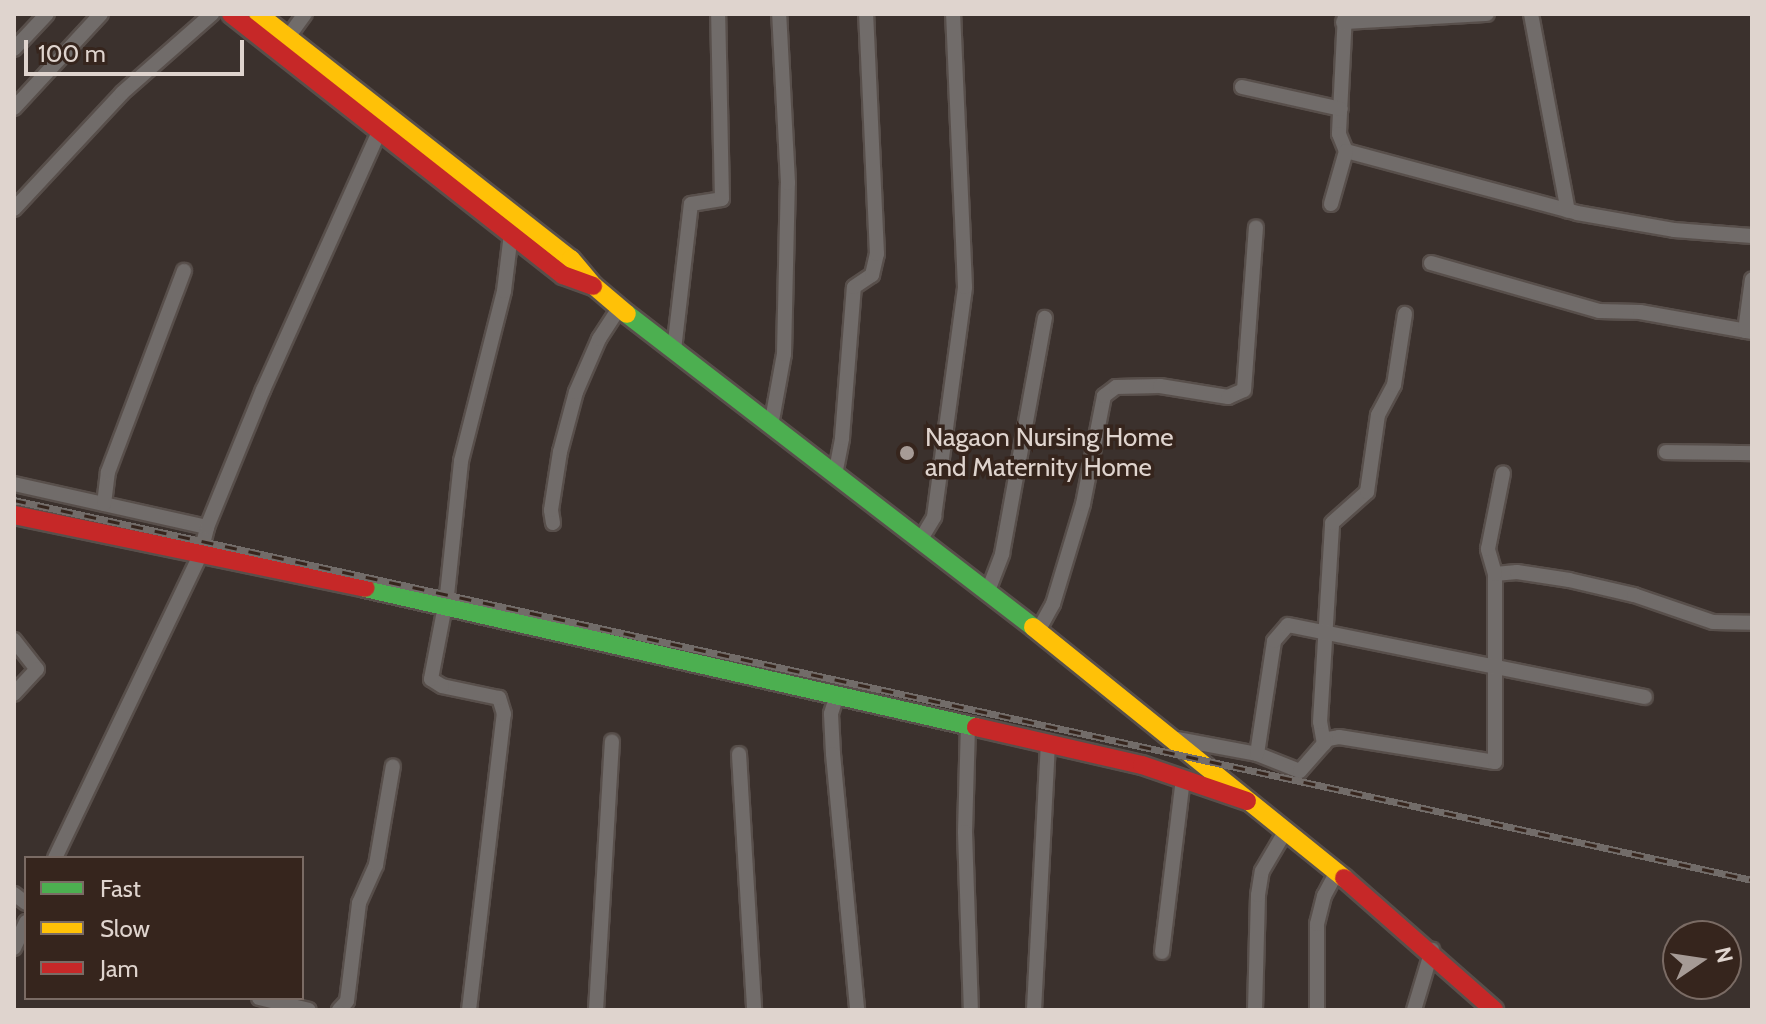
<!DOCTYPE html>
<html>
<head>
<meta charset="utf-8">
<style>
	body { margin:0 }
	#map { position:relative; width:1766px; height:1024px; overflow:hidden; background:#3b312d; font-family:Cabin,sans-serif }
	div>[style] { position:absolute }
	[style*='--x'] { left:calc(var(--x)*1px); top:calc(var(--y)*1px); width:calc(var(--w)*1px); rotate:calc(var(--a)*1deg) }
	.roads { filter:drop-shadow(2px 0 #584f4b) drop-shadow(-2px 0 #584f4b) drop-shadow(0 2px #584f4b) drop-shadow(0 -2px #584f4b) }
	.street>* { height:14px; margin:-7px; padding:0 7px; transform-origin:7px; border-radius:7px; background:#716c6a }
	.fast>* { height:18px; margin:-9px; padding:0 9px; transform-origin:9px; border-radius:9px; background:#4caf50 }
	.slow>* { height:18px; margin:-9px; padding:0 9px; transform-origin:9px; border-radius:9px; background:#ffc107 }
	.jam>* { height:18px; margin:-9px; padding:0 9px; transform-origin:9px; border-radius:9px; background:#c62828 }
	.rail>* { height:7px; margin-top:-3.5px; transform-origin:0; background:repeating-linear-gradient(90deg,#36251d 0 12px,#726c69 0 24px); box-sizing:border-box; border-block:2px solid #726c69 }
	.dots>* { width:22px; height:22px; translate:-50% -50%; box-sizing:border-box; border:4px solid #36251d; border-radius:50% }
	span { translate:-50% -50%; white-space:nowrap; text-align:center; line-height:1.15; -webkit-text-stroke:7px #36251d; paint-order:stroke }
	.poi-label { font-size:26px; color:#dfd4ce }
	.left { translate:0 -50%; text-align:left }
	.frame { position:absolute; inset:0; border:16px solid #dfd4ce; pointer-events:none }
	.legend { position:absolute; left:24px; top:856px; width:280px; height:144px; box-sizing:border-box; background:#36251d; border:2px solid #7a6b64; margin:0; padding:10px 14px; list-style:none; font-size:24px; color:#dfd4ce }
	.legend li { display:flex; align-items:center; gap:16px; height:40px }
	.legend b { width:40px; border:2px solid #7a6b64 }
	.north { position:absolute; left:1662px; top:920px; width:80px; height:80px; box-sizing:border-box; background:#36251d; border:2px solid #7a6b64; border-radius:50%; rotate:77deg; font-size:22px; font-weight:700; line-height:32px; text-align:center; color:#dfd4ce }
	.north::after { content:''; display:block; margin:auto; width:28px; height:36px; background:#a69b96; clip-path:polygon(50% 0,100% 100%,50% 72%,0 100%) }
	.scale { position:absolute; left:24px; top:40px; width:220px; height:36px; box-sizing:border-box; border:4px solid #dfd4ce; border-top:0; padding-left:10px; font-size:24px; line-height:28px; white-space:nowrap; color:#dfd4ce; -webkit-text-stroke:6px #36251d; paint-order:stroke }
</style>
</head>
<body>
<div id="map">
	<div class="roads">
		<div class="street">
			<div style="--x:1345;--y:14;--w:120;--a:92.9"></div>
			<div style="--x:1339;--y:134;--w:18;--a:68"></div>
			<div style="--x:1346;--y:151;--w:239;--a:15"></div>
			<div style="--x:1577;--y:213;--w:98;--a:9.9"></div>
			<div style="--x:1674;--y:230;--w:78;--a:4.4"></div>
			<div style="--x:1531;--y:14;--w:200;--a:79.4"></div>
			<div style="--x:1343;--y:22;--w:144;--a:-3.2"></div>
			<div style="--x:283;--y:44;--w:37;--a:-54"></div>
			<div style="--x:14;--y:49;--w:48;--a:-46.7"></div>
			<div style="--x:1242;--y:87;--w:101;--a:12.5"></div>
			<div style="--x:14;--y:108;--w:128;--a:-47.2"></div>
			<div style="--x:1331;--y:204;--w:55;--a:-74.2"></div>
			<div style="--x:14;--y:209;--w:158;--a:-47"></div>
			<div style="--x:122;--y:93;--w:120;--a:-41.3"></div>
			<div style="--x:1431;--y:263;--w:175;--a:15.9"></div>
			<div style="--x:1599;--y:311;--w:41;--a:1.4"></div>
			<div style="--x:1640;--y:312;--w:114;--a:10.1"></div>
			<div style="--x:1745;--y:331;--w:52;--a:-82.3"></div>
			<div style="--x:674;--y:350;--w:147;--a:-83.4"></div>
			<div style="--x:691;--y:204;--w:31;--a:-9"></div>
			<div style="--x:722;--y:199;--w:185;--a:-91.2"></div>
			<div style="--x:771;--y:426;--w:73;--a:-79.8"></div>
			<div style="--x:784;--y:354;--w:171;--a:-88.7"></div>
			<div style="--x:788;--y:183;--w:169;--a:-93"></div>
			<div style="--x:1666;--y:452;--w:86;--a:0.7"></div>
			<div style="--x:835;--y:475;--w:38;--a:-79"></div>
			<div style="--x:842;--y:438;--w:151;--a:-85.5"></div>
			<div style="--x:854;--y:287;--w:22;--a:-34"></div>
			<div style="--x:872;--y:275;--w:22;--a:-77"></div>
			<div style="--x:877;--y:254;--w:240;--a:-92.6"></div>
			<div style="--x:14;--y:484;--w:198;--a:12.6"></div>
			<div style="--x:104;--y:504;--w:32;--a:-83"></div>
			<div style="--x:108;--y:472;--w:215;--a:-69.3"></div>
			<div style="--x:553;--y:523;--w:13;--a:-99"></div>
			<div style="--x:551;--y:510;--w:59;--a:-81.2"></div>
			<div style="--x:560;--y:452;--w:62;--a:-75.1"></div>
			<div style="--x:576;--y:392;--w:58;--a:-66.5"></div>
			<div style="--x:599;--y:339;--w:37;--a:-57"></div>
			<div style="--x:921;--y:539;--w:26;--a:-59"></div>
			<div style="--x:934;--y:517;--w:232;--a:-82.3"></div>
			<div style="--x:965;--y:287;--w:273;--a:-92.5"></div>
			<div style="--x:1495;--y:574;--w:22;--a:-5"></div>
			<div style="--x:1517;--y:572;--w:53;--a:8.7"></div>
			<div style="--x:1569;--y:580;--w:67;--a:13"></div>
			<div style="--x:1634;--y:595;--w:83;--a:18.9"></div>
			<div style="--x:1713;--y:622;--w:39;--a:1"></div>
			<div style="--x:988;--y:591;--w:40;--a:-69"></div>
			<div style="--x:1002;--y:554;--w:240;--a:-79.7"></div>
			<div style="--x:1038;--y:631;--w:31;--a:-61"></div>
			<div style="--x:1053;--y:604;--w:104;--a:-73.3"></div>
			<div style="--x:1083;--y:504;--w:110;--a:-79"></div>
			<div style="--x:1104;--y:396;--w:15;--a:-37"></div>
			<div style="--x:1116;--y:387;--w:44;--a:-1.3"></div>
			<div style="--x:1160;--y:386;--w:69;--a:9.2"></div>
			<div style="--x:1228;--y:397;--w:17;--a:-24"></div>
			<div style="--x:1244;--y:390;--w:163;--a:-85.8"></div>
			<div style="--x:14;--y:640;--w:37;--a:52"></div>
			<div style="--x:37;--y:669;--w:34;--a:133"></div>
			<div style="--x:837;--y:695;--w:20;--a:108"></div>
			<div style="--x:831;--y:714;--w:40;--a:87.1"></div>
			<div style="--x:833;--y:754;--w:257;--a:84.6"></div>
			<div style="--x:968;--y:725;--w:107;--a:91.6"></div>
			<div style="--x:965;--y:832;--w:178;--a:88.1"></div>
			<div style="--x:1177;--y:739;--w:81;--a:10.6"></div>
			<div style="--x:1257;--y:754;--w:46;--a:21.6"></div>
			<div style="--x:1300;--y:771;--w:43;--a:-48.8"></div>
			<div style="--x:1328;--y:739;--w:11;--a:-10"></div>
			<div style="--x:1339;--y:737;--w:158;--a:9.1"></div>
			<div style="--x:1495;--y:762;--w:188;--a:-90"></div>
			<div style="--x:1495;--y:574;--w:26;--a:-106"></div>
			<div style="--x:1488;--y:549;--w:77;--a:-78.8"></div>
			<div style="--x:1324;--y:744;--w:22;--a:-100"></div>
			<div style="--x:1320;--y:722;--w:199;--a:-86.5"></div>
			<div style="--x:1332;--y:523;--w:47;--a:-41.5"></div>
			<div style="--x:1367;--y:492;--w:78;--a:-81.9"></div>
			<div style="--x:1378;--y:415;--w:34;--a:-62"></div>
			<div style="--x:1394;--y:385;--w:72;--a:-81.2"></div>
			<div style="--x:739;--y:754;--w:256;--a:86.6"></div>
			<div style="--x:1257;--y:754;--w:114;--a:-81.4"></div>
			<div style="--x:1274;--y:641;--w:21;--a:-49"></div>
			<div style="--x:1288;--y:625;--w:364;--a:11.4"></div>
			<div style="--x:55;--y:858;--w:335;--a:-64.4"></div>
			<div style="--x:200;--y:556;--w:30;--a:-76"></div>
			<div style="--x:207;--y:527;--w:148;--a:-67.8"></div>
			<div style="--x:263;--y:390;--w:290;--a:-65.8"></div>
			<div style="--x:14;--y:894;--w:15;--a:37"></div>
			<div style="--x:14;--y:948;--w:29;--a:-65"></div>
			<div style="--x:1162;--y:952;--w:174;--a:-83.1"></div>
			<div style="--x:259;--y:998;--w:51;--a:13.5"></div>
			<div style="--x:339;--y:1010;--w:12;--a:-48"></div>
			<div style="--x:347;--y:1001;--w:99;--a:-83"></div>
			<div style="--x:359;--y:903;--w:42;--a:-65.9"></div>
			<div style="--x:376;--y:865;--w:100;--a:-80.3"></div>
			<div style="--x:469;--y:1010;--w:298;--a:-83.3"></div>
			<div style="--x:504;--y:714;--w:17;--a:-107"></div>
			<div style="--x:499;--y:698;--w:58;--a:-168.1"></div>
			<div style="--x:442;--y:686;--w:13;--a:-148"></div>
			<div style="--x:431;--y:679;--w:86;--a:-79.2"></div>
			<div style="--x:447;--y:595;--w:135;--a:-84"></div>
			<div style="--x:461;--y:461;--w:175;--a:-75.8"></div>
			<div style="--x:504;--y:291;--w:57;--a:-83"></div>
			<div style="--x:596;--y:1010;--w:269;--a:-86.6"></div>
			<div style="--x:1034;--y:1010;--w:266;--a:-87"></div>
			<div style="--x:1255;--y:1010;--w:115;--a:-88.5"></div>
			<div style="--x:1258;--y:895;--w:24;--a:-81"></div>
			<div style="--x:1262;--y:871;--w:45;--a:-59.5"></div>
			<div style="--x:1317;--y:1010;--w:86;--a:-90"></div>
			<div style="--x:1317;--y:924;--w:29;--a:-76"></div>
			<div style="--x:1324;--y:896;--w:27;--a:-62"></div>
			<div style="--x:1414;--y:1010;--w:63;--a:-73.3"></div>
		</div>
		<div class="fast">
			<div style="--x:627;--y:314;--w:513;--a:37.63"></div>
			<div style="--x:365;--y:588;--w:627;--a:12.82"></div>
		</div>
		<div class="slow">
			<div style="--x:258;--y:14;--w:397;--a:38.1"></div>
			<div style="--x:571;--y:259;--w:35;--a:50"></div>
			<div style="--x:594;--y:286;--w:43;--a:40.3"></div>
			<div style="--x:1033;--y:627;--w:400;--a:38.9"></div>
		</div>
		<div class="jam">
			<div style="--x:231;--y:14;--w:422;--a:38.2"></div>
			<div style="--x:563;--y:275;--w:32;--a:20"></div>
			<div style="--x:14;--y:515;--w:359;--a:11.7"></div>
			<div style="--x:976;--y:727;--w:170;--a:12.9"></div>
			<div style="--x:1142;--y:765;--w:111;--a:18.9"></div>
			<div style="--x:1344;--y:878;--w:200;--a:41.3"></div>
		</div>
	</div>
	<div class="rail">
		<div style="--x:14;--y:500;--w:1779;--a:12.33"></div>
	</div>
	<div class="dots">
		<div style="left:907px;top:453px;background:#a69b96"></div>
	</div>
	<div class="poi-label">
		<span class="left" style="left:925px;top:453px">Nagaon Nursing Home<br>and Maternity Home</span>
	</div>
	<div class="frame"></div>
	<ul class="legend">
	<li><b style="height:10px;background:#4caf50"></b>Fast</li>
	<li><b style="height:10px;background:#ffc107"></b>Slow</li>
	<li><b style="height:10px;background:#c62828"></b>Jam</li>
	</ul>
	<div class="north">N</div>
	<div class="scale">100 m</div>
</div>
</body>
</html>
